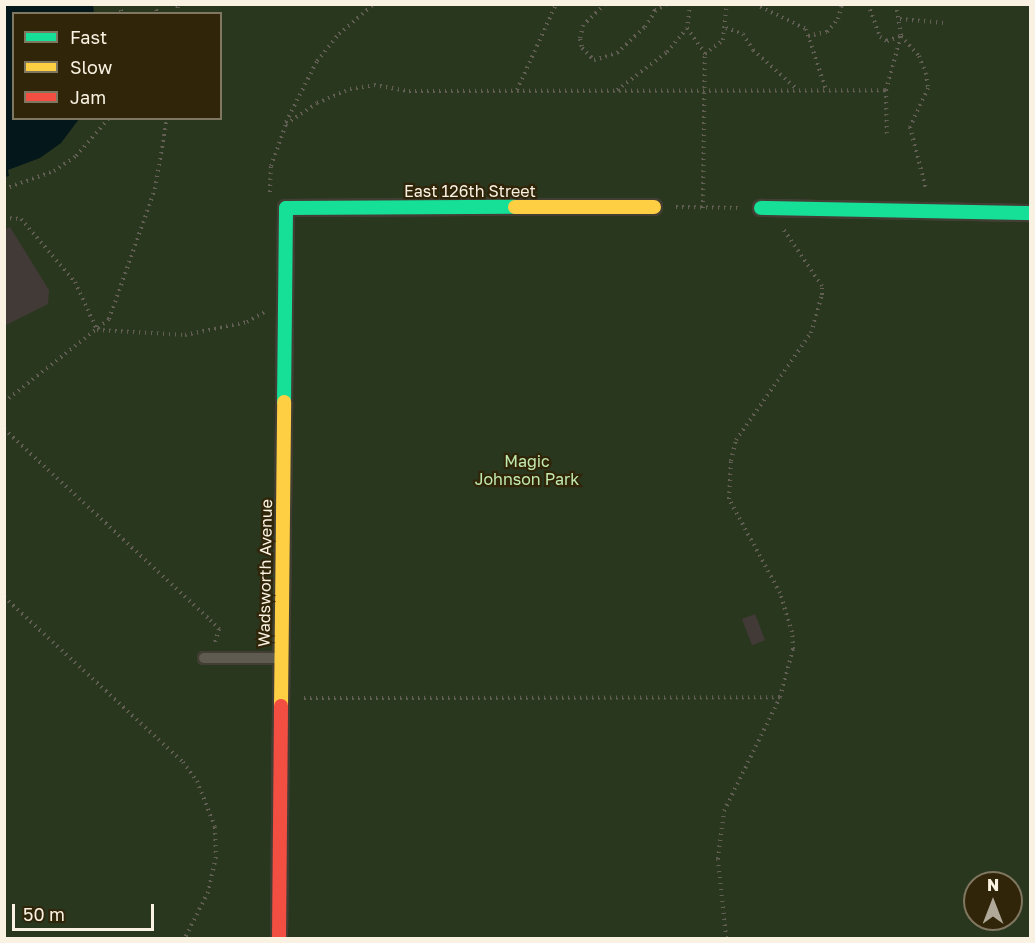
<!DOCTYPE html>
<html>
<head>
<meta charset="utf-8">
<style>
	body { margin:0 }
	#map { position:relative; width:1035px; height:943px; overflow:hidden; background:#272112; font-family:"Golos Text",sans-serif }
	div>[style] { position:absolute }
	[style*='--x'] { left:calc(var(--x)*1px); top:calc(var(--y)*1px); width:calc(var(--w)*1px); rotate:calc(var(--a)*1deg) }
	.green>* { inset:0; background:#2a371f }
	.water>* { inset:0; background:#04171b }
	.building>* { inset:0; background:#423a36; transform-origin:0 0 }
	.path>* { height:4px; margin-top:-2px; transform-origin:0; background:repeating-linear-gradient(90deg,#635f54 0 1.5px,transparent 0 6px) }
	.roads { filter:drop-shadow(2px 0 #423e33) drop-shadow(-2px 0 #423e33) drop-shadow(0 2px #423e33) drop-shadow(0 -2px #423e33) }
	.lane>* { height:10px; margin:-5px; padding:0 5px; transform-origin:5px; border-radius:5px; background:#605b50 }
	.fast>* { height:14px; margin:-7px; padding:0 7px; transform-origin:7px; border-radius:7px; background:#16e098 }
	.slow>* { height:14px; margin:-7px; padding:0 7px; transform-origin:7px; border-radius:7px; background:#ffcf43 }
	.jam>* { height:14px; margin:-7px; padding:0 7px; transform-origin:7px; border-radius:7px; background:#f24e42 }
	span { translate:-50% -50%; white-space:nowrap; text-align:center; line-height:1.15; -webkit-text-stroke:4.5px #302509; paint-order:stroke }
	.street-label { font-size:16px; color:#f9f2e2 }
	.park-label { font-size:16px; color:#c1ebae }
	.frame { position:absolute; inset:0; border:6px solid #f9f2e2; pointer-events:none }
	.legend { position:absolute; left:12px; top:12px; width:210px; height:108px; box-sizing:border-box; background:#302509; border:2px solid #807760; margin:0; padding:8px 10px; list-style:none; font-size:18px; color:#f9f2e2 }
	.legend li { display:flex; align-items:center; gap:12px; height:30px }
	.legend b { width:30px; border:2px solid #807760 }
	.north { position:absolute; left:963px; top:871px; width:60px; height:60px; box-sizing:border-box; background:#302509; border:2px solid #807760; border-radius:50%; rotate:0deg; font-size:16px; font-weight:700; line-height:24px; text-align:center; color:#f9f2e2 }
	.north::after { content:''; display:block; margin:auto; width:21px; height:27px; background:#b0a999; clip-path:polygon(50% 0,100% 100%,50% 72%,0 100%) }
	.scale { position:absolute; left:12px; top:904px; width:142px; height:27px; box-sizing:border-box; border:3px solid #f9f2e2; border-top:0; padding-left:8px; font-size:18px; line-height:21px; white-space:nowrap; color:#f9f2e2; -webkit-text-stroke:4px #302509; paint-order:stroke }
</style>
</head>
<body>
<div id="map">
	<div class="green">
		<div style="clip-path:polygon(evenodd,5px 5px,1030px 5px,1030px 938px,5px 938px,5px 5px,14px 14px,220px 14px,220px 118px,14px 118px,14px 14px,5px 5px,975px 883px,1011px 883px,1011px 919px,975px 919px,975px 883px)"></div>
	</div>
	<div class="water">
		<div style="clip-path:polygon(4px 5px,93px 5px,94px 13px,14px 14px,14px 118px,79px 119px,61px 143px,40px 158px,8px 170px,9px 176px,5px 177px)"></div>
	</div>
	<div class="building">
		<div style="clip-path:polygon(10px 227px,49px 290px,48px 304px,4px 326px,4px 230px)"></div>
		<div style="left:755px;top:614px;width:28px;height:14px;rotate:69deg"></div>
	</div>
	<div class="path">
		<div style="--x:119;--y:4;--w:10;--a:73"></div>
		<div style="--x:154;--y:4;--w:11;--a:68"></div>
		<div style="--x:605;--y:4;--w:30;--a:136"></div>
		<div style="--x:583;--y:25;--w:14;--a:102"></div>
		<div style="--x:580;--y:39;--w:9;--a:77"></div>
		<div style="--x:582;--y:48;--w:17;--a:45"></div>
		<div style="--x:594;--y:60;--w:24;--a:-17"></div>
		<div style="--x:617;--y:53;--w:38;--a:-43"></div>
		<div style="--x:645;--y:27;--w:19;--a:-58"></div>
		<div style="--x:655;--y:11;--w:14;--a:-30"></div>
		<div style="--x:651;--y:4;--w:8;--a:60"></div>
		<div style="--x:690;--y:4;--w:24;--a:97"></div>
		<div style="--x:687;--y:28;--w:32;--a:55"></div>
		<div style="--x:755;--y:4;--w:57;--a:26.1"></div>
		<div style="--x:806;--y:29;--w:64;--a:71.8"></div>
		<div style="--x:868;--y:4;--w:35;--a:70"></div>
		<div style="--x:880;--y:37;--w:8;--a:30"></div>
		<div style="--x:887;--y:41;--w:15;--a:-20"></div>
		<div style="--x:896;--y:4;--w:32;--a:81"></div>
		<div style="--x:901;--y:36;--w:27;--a:48"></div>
		<div style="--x:919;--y:56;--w:18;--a:68"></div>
		<div style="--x:926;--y:73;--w:15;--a:82"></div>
		<div style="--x:928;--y:88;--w:43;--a:114.8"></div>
		<div style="--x:910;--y:127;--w:64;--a:75.5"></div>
		<div style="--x:177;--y:14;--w:10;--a:-84"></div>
		<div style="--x:900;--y:19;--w:44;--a:5.2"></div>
		<div style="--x:726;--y:28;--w:18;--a:19"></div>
		<div style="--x:743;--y:34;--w:19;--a:58"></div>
		<div style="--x:753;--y:50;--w:59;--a:41.6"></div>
		<div style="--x:808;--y:36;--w:19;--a:-12"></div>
		<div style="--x:827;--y:32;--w:17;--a:-50"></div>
		<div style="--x:838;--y:19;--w:16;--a:-75"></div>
		<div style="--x:517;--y:90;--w:94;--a:-65.6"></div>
		<div style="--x:617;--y:90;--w:63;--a:-37.2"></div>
		<div style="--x:667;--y:52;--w:31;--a:-50"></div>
		<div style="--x:886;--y:90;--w:56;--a:-74.5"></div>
		<div style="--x:286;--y:122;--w:68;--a:-63.1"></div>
		<div style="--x:317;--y:61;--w:35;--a:-51"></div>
		<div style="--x:339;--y:34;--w:46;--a:-40.6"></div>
		<div style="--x:4;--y:189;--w:53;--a:-19.8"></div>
		<div style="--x:54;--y:171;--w:27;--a:-34"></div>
		<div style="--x:76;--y:156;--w:50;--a:-49"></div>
		<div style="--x:270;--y:192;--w:26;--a:-88"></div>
		<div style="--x:271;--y:166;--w:45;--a:-70.3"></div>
		<div style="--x:286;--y:124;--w:37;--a:-34"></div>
		<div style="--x:317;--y:103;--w:36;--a:-23"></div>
		<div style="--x:350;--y:89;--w:24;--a:-9"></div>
		<div style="--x:374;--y:85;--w:36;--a:10"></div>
		<div style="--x:409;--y:91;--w:477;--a:-0.1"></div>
		<div style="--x:886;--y:90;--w:47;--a:88.8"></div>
		<div style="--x:676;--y:207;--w:64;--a:0.9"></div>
		<div style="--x:703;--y:208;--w:154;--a:-89.3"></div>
		<div style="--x:705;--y:54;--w:23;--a:-38"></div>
		<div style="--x:723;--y:40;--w:36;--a:-84"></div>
		<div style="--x:4;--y:218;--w:17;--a:3"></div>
		<div style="--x:21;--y:219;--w:83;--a:49.4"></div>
		<div style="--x:75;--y:282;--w:53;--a:65.4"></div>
		<div style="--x:97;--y:330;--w:88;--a:3.3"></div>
		<div style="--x:185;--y:335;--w:63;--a:-11.8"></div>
		<div style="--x:247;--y:322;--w:20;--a:-30"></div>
		<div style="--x:4;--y:402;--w:134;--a:-38.3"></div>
		<div style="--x:109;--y:319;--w:138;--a:-70.5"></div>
		<div style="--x:155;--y:189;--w:72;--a:-80.4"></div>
		<div style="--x:4;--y:429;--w:281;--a:42.8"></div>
		<div style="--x:210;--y:620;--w:13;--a:45"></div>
		<div style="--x:219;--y:629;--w:17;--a:107"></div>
		<div style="--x:4;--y:597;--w:243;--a:42.7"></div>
		<div style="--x:183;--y:762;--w:24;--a:54"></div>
		<div style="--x:197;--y:781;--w:49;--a:68.6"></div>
		<div style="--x:215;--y:827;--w:30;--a:88"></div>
		<div style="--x:216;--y:857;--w:36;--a:103"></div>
		<div style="--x:208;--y:892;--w:51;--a:116.6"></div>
		<div style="--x:304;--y:698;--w:476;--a:-0.1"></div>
		<div style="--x:726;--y:938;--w:79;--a:-95.8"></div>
		<div style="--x:718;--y:859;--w:48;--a:-82.9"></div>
		<div style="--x:724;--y:811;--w:127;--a:-63.8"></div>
		<div style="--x:780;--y:697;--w:50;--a:-74.8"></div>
		<div style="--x:793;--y:649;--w:17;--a:-93"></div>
		<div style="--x:792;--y:632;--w:41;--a:-107.1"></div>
		<div style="--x:780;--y:593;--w:107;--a:-118.5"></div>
		<div style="--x:729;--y:499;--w:38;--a:-87"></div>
		<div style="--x:731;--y:461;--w:22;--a:-77"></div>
		<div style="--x:736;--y:440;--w:131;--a:-55"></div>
		<div style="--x:811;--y:333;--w:40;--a:-74"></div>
		<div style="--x:822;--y:295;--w:9;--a:-90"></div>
		<div style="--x:822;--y:286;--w:68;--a:-124.2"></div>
	</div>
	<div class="roads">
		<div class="lane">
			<div style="--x:204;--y:658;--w:77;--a:0"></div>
		</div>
		<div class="fast">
			<div style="--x:761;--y:208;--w:269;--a:1.1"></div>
			<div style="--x:284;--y:402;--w:194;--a:-89.4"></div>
			<div style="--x:286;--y:208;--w:229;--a:-0.3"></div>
		</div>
		<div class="slow">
			<div style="--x:515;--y:207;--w:139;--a:0"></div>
			<div style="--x:281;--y:706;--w:304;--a:-89.4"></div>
		</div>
		<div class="jam">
			<div style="--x:279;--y:938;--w:232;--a:-89.5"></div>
		</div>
	</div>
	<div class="street-label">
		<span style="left:470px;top:191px">East 126th Street</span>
		<span style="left:265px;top:573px;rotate:-89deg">Wadsworth Avenue</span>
	</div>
	<div class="park-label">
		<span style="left:527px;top:470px">Magic<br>Johnson Park</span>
	</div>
	<div class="frame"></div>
	<ul class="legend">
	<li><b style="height:8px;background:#16e098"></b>Fast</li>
	<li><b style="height:8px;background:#ffcf43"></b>Slow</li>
	<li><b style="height:8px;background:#f24e42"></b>Jam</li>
	</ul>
	<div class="north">N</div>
	<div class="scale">50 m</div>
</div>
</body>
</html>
